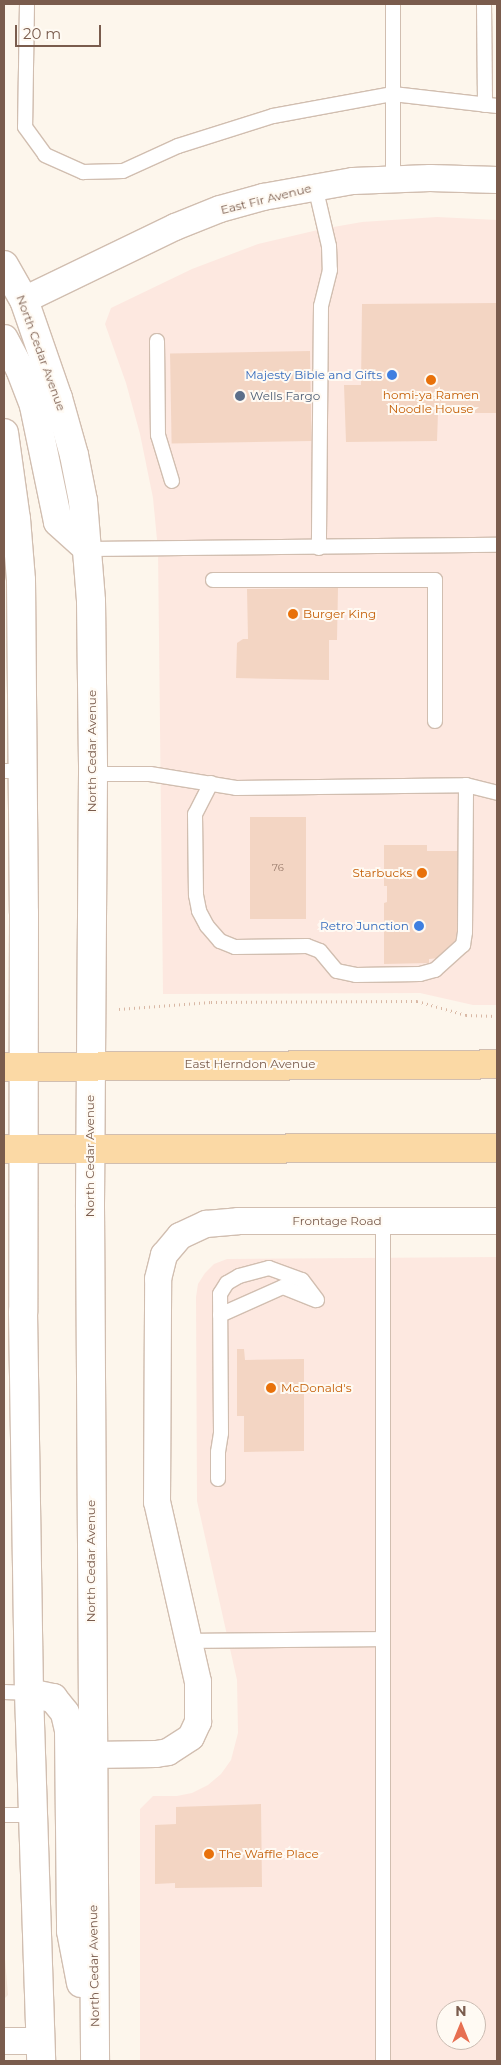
<!DOCTYPE html>
<html>
<head>
<meta charset="utf-8">
<style>
	body { margin:0 }
	#map { position:relative; width:501px; height:2065px; overflow:hidden; background:#fdf6ec; font-family:Montserrat,sans-serif }
	div>[style] { position:absolute }
	[style*='--x'] { left:calc(var(--x)*1px); top:calc(var(--y)*1px); width:calc(var(--w)*1px); rotate:calc(var(--a)*1deg) }
	.residential>* { inset:0; background:#f5e8da }
	.commercial>* { inset:0; background:#fde8e0 }
	.building>* { inset:0; background:#f3d5c3; transform-origin:0 0 }
	.path>* { height:3px; margin-top:-1.5px; transform-origin:0; background:repeating-linear-gradient(90deg,#d9b8a5 0 1px,transparent 0 5px) }
	.roads { filter:drop-shadow(1px 0 #d1beb0) drop-shadow(-1px 0 #d1beb0) drop-shadow(0 1px #d1beb0) drop-shadow(0 -1px #d1beb0) }
	.service>* { height:14px; margin:-7px; padding:0 7px; transform-origin:7px; border-radius:7px; background:#fff }
	.minor>* { height:26px; margin:-13px; padding:0 13px; transform-origin:13px; border-radius:13px; background:#fff }
	.secondary>* { height:28px; margin:-14px; padding:0 14px; transform-origin:14px; border-radius:14px; background:#fff }
	.primary>* { height:28px; margin:-14px; padding:0 14px; transform-origin:14px; border-radius:14px; background:#fbd9a5 }
	.dots>* { width:14px; height:14px; translate:-50% -50%; box-sizing:border-box; border:2px solid #fffaf3; border-radius:50% }
	span { translate:-50% -50%; white-space:nowrap; text-align:center; line-height:1.15; -webkit-text-stroke:4px #fffaf3; paint-order:stroke }
	.number-label { font-size:10px; color:#987a6a }
	.number-label span { -webkit-text-stroke-width:0 }
	.street-label { font-size:12px; color:#7a5c4d }
	.shop-label { font-size:12px; color:#366cbe }
	.right { translate:-100% -50%; text-align:right }
	.food-label { font-size:12px; color:#c56008 }
	.left { translate:0 -50%; text-align:left }
	.service-label { font-size:12px; color:#4e5e75 }
	.frame { position:absolute; inset:0; border:5px solid #7a5c4d; pointer-events:none }
	.north { position:absolute; left:436px; top:2000px; width:50px; height:50px; box-sizing:border-box; background:#fffaf3; border:1px solid #cabbb1; border-radius:50%; rotate:0deg; font-size:14px; font-weight:700; line-height:20px; text-align:center; color:#7a5c4d }
	.north::after { content:''; display:block; margin:auto; width:18px; height:22px; background:#e76f51; clip-path:polygon(50% 0,100% 100%,50% 72%,0 100%) }
	.scale { position:absolute; left:15px; top:25px; width:86px; height:22px; box-sizing:border-box; border:2px solid #7a5c4d; border-top:0; padding-left:6px; font-size:15px; line-height:18px; white-space:nowrap; color:#7a5c4d; -webkit-text-stroke:4px #fffaf3; paint-order:stroke }
</style>
</head>
<body>
<div id="map">
	<div class="residential">
		<div style="clip-path:polygon(4px 1947px,8px 1995px,4px 1999px)"></div>
	</div>
	<div class="commercial">
		<div style="clip-path:polygon(437px 217px,497px 220px,497px 1005px,473px 1005px,420px 993px,163px 994px,158px 550px,153px 498px,140px 434px,126px 383px,105px 324px,111px 308px,192px 269px,258px 244px,322px 229px,362px 222px)"></div>
		<div style="clip-path:polygon(evenodd,497px 1257px,497px 2061px,140px 2061px,140px 1809px,153px 1796px,177px 1796px,192px 1793px,208px 1785px,221px 1774px,231px 1760px,238px 1733px,237px 1680px,197px 1501px,196px 1297px,198px 1284px,205px 1273px,214px 1264px,227px 1259px,497px 1257px,446px 2010px,476px 2010px,476px 2040px,446px 2040px,446px 2010px)"></div>
	</div>
	<div class="building">
		<div style="clip-path:polygon(497px 303px,497px 413px,438px 413px,437px 441px,346px 442px,344px 385px,361px 385px,362px 304px)"></div>
		<div style="left:310px;top:351px;width:90px;height:140px;rotate:89deg"></div>
		<div style="clip-path:polygon(338px 588px,337px 640px,329px 640px,329px 680px,236px 678px,237px 643px,243px 639px,248px 639px,247px 589px)"></div>
		<div style="left:306px;top:817px;width:102px;height:56px;rotate:90deg"></div>
		<div style="clip-path:polygon(384px 845px,427px 845px,427px 851px,460px 851px,461px 937px,440px 958px,429px 959px,429px 963px,384px 964px,384px 903px,387px 902px,387px 886px,384px 886px)"></div>
		<div style="clip-path:polygon(237px 1349px,244px 1349px,245px 1360px,304px 1359px,304px 1451px,244px 1452px,244px 1416px,237px 1416px)"></div>
		<div style="clip-path:polygon(261px 1804px,262px 1887px,175px 1888px,175px 1883px,155px 1884px,155px 1825px,176px 1824px,176px 1807px)"></div>
	</div>
	<div class="path">
		<div style="--x:119;--y:1009;--w:92;--a:-4.4"></div>
		<div style="--x:211;--y:1002;--w:206;--a:-0.3"></div>
		<div style="--x:417;--y:1001;--w:51;--a:15.9"></div>
		<div style="--x:466;--y:1015;--w:31;--a:2"></div>
	</div>
	<div class="roads">
		<div class="service">
			<div style="--x:27;--y:4;--w:123;--a:90.9"></div>
			<div style="--x:25;--y:127;--w:34;--a:54"></div>
			<div style="--x:45;--y:155;--w:42;--a:24.1"></div>
			<div style="--x:83;--y:172;--w:40;--a:-1.4"></div>
			<div style="--x:123;--y:171;--w:60;--a:-24.4"></div>
			<div style="--x:178;--y:146;--w:100;--a:-17.5"></div>
			<div style="--x:273;--y:116;--w:122;--a:-10.4"></div>
			<div style="--x:393;--y:94;--w:105;--a:6.6"></div>
			<div style="--x:393;--y:4;--w:175;--a:90"></div>
			<div style="--x:484;--y:4;--w:101;--a:89.4"></div>
			<div style="--x:315;--y:186;--w:62;--a:76.9"></div>
			<div style="--x:329;--y:246;--w:24;--a:88"></div>
			<div style="--x:330;--y:270;--w:37;--a:104"></div>
			<div style="--x:321;--y:306;--w:242;--a:90.5"></div>
			<div style="--x:157;--y:341;--w:94;--a:89.4"></div>
			<div style="--x:158;--y:435;--w:48;--a:73.1"></div>
			<div style="--x:88;--y:549;--w:409;--a:-0.6"></div>
			<div style="--x:213;--y:580;--w:222;--a:0"></div>
			<div style="--x:435;--y:580;--w:141;--a:90"></div>
			<div style="--x:4;--y:771;--w:19;--a:0"></div>
			<div style="--x:93;--y:774;--w:57;--a:0"></div>
			<div style="--x:150;--y:774;--w:87;--a:9.2"></div>
			<div style="--x:236;--y:788;--w:230;--a:-0.7"></div>
			<div style="--x:466;--y:785;--w:32;--a:14"></div>
			<div style="--x:211;--y:783;--w:35;--a:117"></div>
			<div style="--x:195;--y:814;--w:81;--a:89.3"></div>
			<div style="--x:196;--y:895;--w:16;--a:79"></div>
			<div style="--x:199;--y:911;--w:17;--a:62"></div>
			<div style="--x:207;--y:926;--w:20;--a:49"></div>
			<div style="--x:220;--y:941;--w:16;--a:22"></div>
			<div style="--x:235;--y:947;--w:72;--a:-0.8"></div>
			<div style="--x:307;--y:946;--w:14;--a:21"></div>
			<div style="--x:320;--y:951;--w:26;--a:50"></div>
			<div style="--x:337;--y:971;--w:19;--a:12"></div>
			<div style="--x:356;--y:975;--w:64;--a:-0.9"></div>
			<div style="--x:420;--y:974;--w:16;--a:-15"></div>
			<div style="--x:435;--y:970;--w:38;--a:-42"></div>
			<div style="--x:463;--y:945;--w:13;--a:-81"></div>
			<div style="--x:465;--y:932;--w:147;--a:-89.6"></div>
			<div style="--x:383;--y:1221;--w:840;--a:90"></div>
			<div style="--x:220;--y:1315;--w:69;--a:-24"></div>
			<div style="--x:283;--y:1287;--w:35;--a:22"></div>
			<div style="--x:218;--y:1479;--w:27;--a:-90"></div>
			<div style="--x:218;--y:1452;--w:19;--a:-81"></div>
			<div style="--x:221;--y:1433;--w:139;--a:-90.4"></div>
			<div style="--x:220;--y:1294;--w:13;--a:-58"></div>
			<div style="--x:227;--y:1283;--w:14;--a:-30"></div>
			<div style="--x:239;--y:1276;--w:31;--a:-15"></div>
			<div style="--x:269;--y:1268;--w:35;--a:20"></div>
			<div style="--x:302;--y:1280;--w:25;--a:53"></div>
			<div style="--x:188;--y:1641;--w:195;--a:-0.6"></div>
			<div style="--x:4;--y:1692;--w:25;--a:2"></div>
			<div style="--x:4;--y:1815;--w:28;--a:0"></div>
		</div>
		<div class="minor">
			<div style="--x:24;--y:300;--w:168;--a:-25.8"></div>
			<div style="--x:175;--y:227;--w:48;--a:-21.8"></div>
			<div style="--x:220;--y:209;--w:45;--a:-15.6"></div>
			<div style="--x:263;--y:197;--w:91;--a:-10.1"></div>
			<div style="--x:353;--y:181;--w:77;--a:-2.2"></div>
			<div style="--x:430;--y:178;--w:67;--a:1.7"></div>
			<div style="--x:91;--y:1755;--w:65;--a:-0.9"></div>
			<div style="--x:156;--y:1754;--w:12;--a:-9"></div>
			<div style="--x:168;--y:1752;--w:27;--a:-33"></div>
			<div style="--x:191;--y:1737;--w:17;--a:-65"></div>
			<div style="--x:198;--y:1722;--w:40;--a:-90"></div>
			<div style="--x:198;--y:1682;--w:185;--a:-102.8"></div>
			<div style="--x:157;--y:1502;--w:223;--a:-89.7"></div>
			<div style="--x:158;--y:1279;--w:25;--a:-76"></div>
			<div style="--x:164;--y:1255;--w:25;--a:-50"></div>
			<div style="--x:180;--y:1236;--w:29;--a:-25"></div>
			<div style="--x:206;--y:1224;--w:32;--a:-5"></div>
			<div style="--x:238;--y:1221;--w:259;--a:0"></div>
			<div style="--x:4;--y:2041;--w:37;--a:0"></div>
		</div>
		<div class="secondary">
			<div style="--x:4;--y:265;--w:40;--a:60.3"></div>
			<div style="--x:24;--y:300;--w:104;--a:70.9"></div>
			<div style="--x:58;--y:398;--w:59;--a:74.3"></div>
			<div style="--x:74;--y:455;--w:47;--a:78.9"></div>
			<div style="--x:83;--y:501;--w:100;--a:85.4"></div>
			<div style="--x:91;--y:601;--w:173;--a:89.3"></div>
			<div style="--x:93;--y:774;--w:433;--a:90.4"></div>
			<div style="--x:90;--y:1207;--w:854;--a:89.66"></div>
			<div style="--x:4;--y:339;--w:34;--a:62"></div>
			<div style="--x:20;--y:369;--w:40;--a:69"></div>
			<div style="--x:34;--y:406;--w:118;--a:78.3"></div>
			<div style="--x:58;--y:522;--w:40;--a:42"></div>
			<div style="--x:4;--y:433;--w:87;--a:82.1"></div>
			<div style="--x:16;--y:519;--w:61;--a:85.3"></div>
			<div style="--x:21;--y:580;--w:333;--a:89.5"></div>
			<div style="--x:24;--y:913;--w:399;--a:90.1"></div>
			<div style="--x:23;--y:1312;--w:381;--a:89.1"></div>
			<div style="--x:29;--y:1693;--w:368;--a:88.1"></div>
			<div style="--x:29;--y:1693;--w:25;--a:12"></div>
			<div style="--x:53;--y:1698;--w:19;--a:51"></div>
			<div style="--x:65;--y:1713;--w:17;--a:77"></div>
			<div style="--x:69;--y:1730;--w:201;--a:89.4"></div>
			<div style="--x:71;--y:1931;--w:53;--a:79.1"></div>
		</div>
		<div class="primary">
			<div style="--x:4;--y:1067;--w:493;--a:-0.3"></div>
			<div style="--x:4;--y:1149;--w:493;--a:-0.1"></div>
		</div>
	</div>
	<div class="dots">
		<div style="left:392px;top:375px;background:#3f7fe0"></div>
		<div style="left:431px;top:380px;background:#e8710a"></div>
		<div style="left:240px;top:396px;background:#5c6f8a"></div>
		<div style="left:293px;top:614px;background:#e8710a"></div>
		<div style="left:422px;top:873px;background:#e8710a"></div>
		<div style="left:419px;top:926px;background:#3f7fe0"></div>
		<div style="left:271px;top:1388px;background:#e8710a"></div>
		<div style="left:209px;top:1854px;background:#e8710a"></div>
	</div>
	<div class="number-label">
		<span style="left:278px;top:868px">76</span>
	</div>
	<div class="street-label">
		<span style="left:266px;top:199px;rotate:-14deg">East Fir Avenue</span>
		<span style="left:41px;top:353px;rotate:70deg">North Cedar Avenue</span>
		<span style="left:92px;top:751px;rotate:-90deg">North Cedar Avenue</span>
		<span style="left:250px;top:1064px">East Herndon Avenue</span>
		<span style="left:90px;top:1156px;rotate:-90deg">North Cedar Avenue</span>
		<span style="left:337px;top:1221px">Frontage Road</span>
		<span style="left:91px;top:1561px;rotate:-90deg">North Cedar Avenue</span>
		<span style="left:94px;top:1966px;rotate:-91deg">North Cedar Avenue</span>
	</div>
	<div class="shop-label">
		<span class="right" style="left:382px;top:375px">Majesty Bible and Gifts</span>
		<span class="right" style="left:409px;top:926px">Retro Junction</span>
	</div>
	<div class="food-label">
		<span style="left:431px;top:402px">homi-ya Ramen<br>Noodle House</span>
		<span class="left" style="left:303px;top:614px">Burger King</span>
		<span class="right" style="left:412px;top:873px">Starbucks</span>
		<span class="left" style="left:281px;top:1388px">McDonald's</span>
		<span class="left" style="left:219px;top:1854px">The Waffle Place</span>
	</div>
	<div class="service-label">
		<span class="left" style="left:250px;top:396px">Wells Fargo</span>
	</div>
	<div class="frame"></div>
	<div class="north">N</div>
	<div class="scale">20 m</div>
</div>
</body>
</html>
